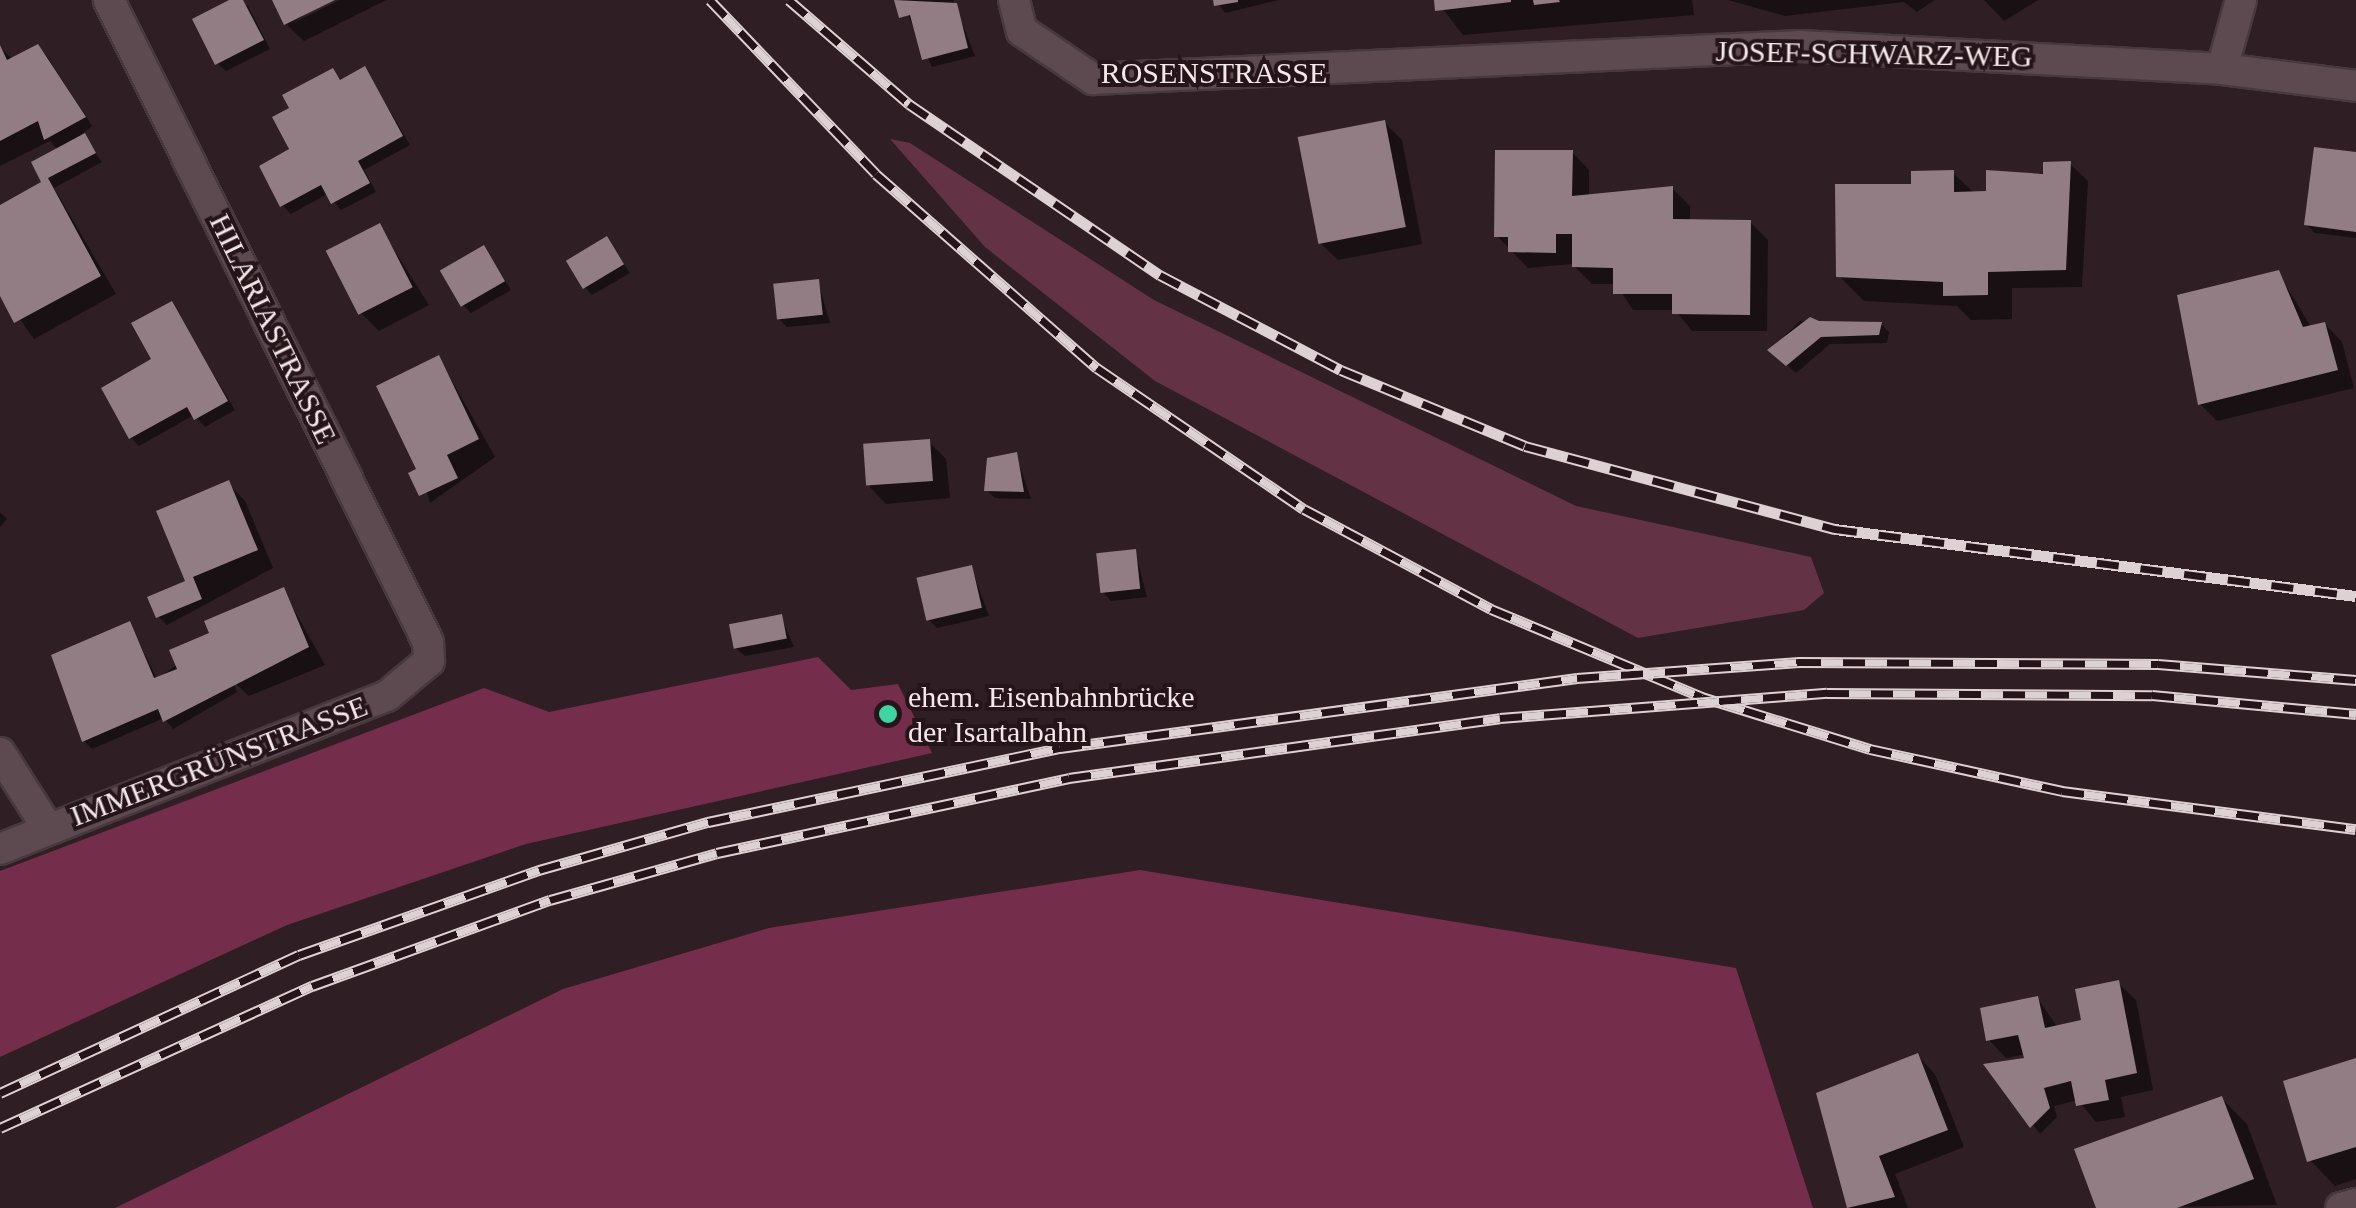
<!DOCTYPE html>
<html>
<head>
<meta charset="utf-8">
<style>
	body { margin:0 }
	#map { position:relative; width:2356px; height:1208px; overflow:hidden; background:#2f1e24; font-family:Georgia,serif }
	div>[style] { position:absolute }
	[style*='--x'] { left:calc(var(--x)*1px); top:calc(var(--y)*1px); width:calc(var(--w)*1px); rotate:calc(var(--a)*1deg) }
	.green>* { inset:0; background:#633245 }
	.forest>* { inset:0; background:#742d4a }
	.shadow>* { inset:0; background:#0007 }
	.building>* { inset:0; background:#927d84; transform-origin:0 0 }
	.roads { filter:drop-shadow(2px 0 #47393e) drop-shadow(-2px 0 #47393e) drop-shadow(0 2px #47393e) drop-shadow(0 -2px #47393e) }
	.minor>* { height:30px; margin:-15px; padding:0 15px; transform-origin:15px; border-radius:15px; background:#5d4a50 }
	.rail>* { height:11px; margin-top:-5.5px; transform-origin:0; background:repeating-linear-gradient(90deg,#25151a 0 22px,#ded1d4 0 44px); box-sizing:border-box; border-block:2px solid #ded1d4 }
	.dots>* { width:28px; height:28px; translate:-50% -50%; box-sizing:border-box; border:5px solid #25151a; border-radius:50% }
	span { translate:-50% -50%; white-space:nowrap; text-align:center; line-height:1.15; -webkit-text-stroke:8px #25151a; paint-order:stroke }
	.street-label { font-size:30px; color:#f4e8eb }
	.poi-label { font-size:30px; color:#f4e8eb }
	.left { translate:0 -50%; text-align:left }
</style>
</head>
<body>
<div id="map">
	<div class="green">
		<div style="clip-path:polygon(890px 139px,910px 143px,1154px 300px,1576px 506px,1811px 557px,1824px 593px,1804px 610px,1638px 638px,1155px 381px,985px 247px)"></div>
	</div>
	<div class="forest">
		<div style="clip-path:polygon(818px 657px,851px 690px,898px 684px,932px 753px,526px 844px,287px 925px,0 1057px,0 871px,484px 688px,549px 712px)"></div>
		<div style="clip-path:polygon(1140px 870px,1736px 968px,1813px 1208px,115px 1208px,563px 989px,769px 928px)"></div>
	</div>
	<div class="shadow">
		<div style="clip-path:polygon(235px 0,248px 6px,270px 49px,226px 71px,217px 63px)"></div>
		<div style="clip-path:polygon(274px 0,329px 0,289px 25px,340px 0,386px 0,304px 41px,286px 24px)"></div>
		<div style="clip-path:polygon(901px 0,953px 0,975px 56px,932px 67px)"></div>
		<div style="clip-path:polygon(1216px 0,1278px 0,1225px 13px)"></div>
		<div style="clip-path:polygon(1436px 0,1692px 0,1694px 15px,1463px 35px)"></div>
		<div style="clip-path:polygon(1728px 0,1935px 0,1917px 12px,1904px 2px,1785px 16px)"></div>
		<div style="clip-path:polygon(1984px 0,2038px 0,2004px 21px)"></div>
		<div style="clip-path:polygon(0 47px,13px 60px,38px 47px,46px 55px,92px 126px,82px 134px,102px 162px,54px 188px,116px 294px,34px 339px,0 291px,0 207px,45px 183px,58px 150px,50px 141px,0 166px)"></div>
		<div style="clip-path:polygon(365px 69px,410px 145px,364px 170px,376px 192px,341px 210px,327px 194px,291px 214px,282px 205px,292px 109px,333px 71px,342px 81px)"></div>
		<div style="clip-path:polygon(1385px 123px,1402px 140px,1422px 244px,1338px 260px,1320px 243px)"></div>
		<div style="clip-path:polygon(1572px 152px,1589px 170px,1589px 197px,1673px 189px,1690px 206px,1690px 222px,1750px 222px,1768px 240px,1767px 331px,1692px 331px,1675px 310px,1633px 310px,1616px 284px,1592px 284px,1572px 264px,1528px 268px,1497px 236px)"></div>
		<div style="clip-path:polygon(2356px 154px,2356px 238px,2315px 233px,2306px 224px)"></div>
		<div style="clip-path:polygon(2070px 164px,2088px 181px,2082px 287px,2012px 288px,2012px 319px,1971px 320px,1957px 306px,1864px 301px,1839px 276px,1914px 186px,1953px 173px,1975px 194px)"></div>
		<div style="clip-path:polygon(379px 226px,429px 305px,379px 331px,361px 313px)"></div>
		<div style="clip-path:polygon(606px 239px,630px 273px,592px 295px,584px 286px)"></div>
		<div style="clip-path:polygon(484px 248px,511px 290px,471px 313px,463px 305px)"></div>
		<div style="clip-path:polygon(2278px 273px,2311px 327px,2325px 324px,2342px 342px,2354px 388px,2217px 421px,2200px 404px)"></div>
		<div style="clip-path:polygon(818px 282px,830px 323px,787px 327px,779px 319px)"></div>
		<div style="clip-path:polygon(171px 304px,235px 410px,205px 427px,194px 415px,139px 446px,131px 438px)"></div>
		<div style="clip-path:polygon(1800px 321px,1881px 324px,1889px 332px,1887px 343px,1830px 344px,1796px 373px,1770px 350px)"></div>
		<div style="clip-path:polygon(439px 358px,495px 457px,430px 503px,420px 470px)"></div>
		<div style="clip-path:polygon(929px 442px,946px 459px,950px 498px,886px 504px,869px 486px)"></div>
		<div style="clip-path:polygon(1016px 455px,1031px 499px,995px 498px,987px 490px)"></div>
		<div style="clip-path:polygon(228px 483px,245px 501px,273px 568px,167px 625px,158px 616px,188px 582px)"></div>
		<div style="clip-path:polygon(0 512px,7px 519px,0 527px)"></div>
		<div style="clip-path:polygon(1135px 551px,1147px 597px,1111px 601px,1103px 592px)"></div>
		<div style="clip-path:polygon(971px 567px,989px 616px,937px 628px,929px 620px)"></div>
		<div style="clip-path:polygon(283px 590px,325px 665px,249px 696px,232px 680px,237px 692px,173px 729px,164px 718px,92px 749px,84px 741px,130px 624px,157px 679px)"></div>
		<div style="clip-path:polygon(781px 617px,794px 647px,745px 656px,736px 648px)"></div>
		<div style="clip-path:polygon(2118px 983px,2136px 1000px,2153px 1090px,2121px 1097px,2125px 1117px,2096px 1122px,2078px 1100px,2054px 1106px,2057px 1117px,2040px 1134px,1988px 1066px,2029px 1067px,2026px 1054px,2006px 1058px,1989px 1040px,2038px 999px,2058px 1028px,2084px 1022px)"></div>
		<div style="clip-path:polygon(1918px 1056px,1935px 1074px,1964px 1147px,1895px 1174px,1908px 1208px,1850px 1208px,1819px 1094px)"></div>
		<div style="clip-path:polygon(2356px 1061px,2356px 1179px,2335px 1186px,2310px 1160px)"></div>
		<div style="clip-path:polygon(2222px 1099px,2247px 1124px,2277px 1205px,2099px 1208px)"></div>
	</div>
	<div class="building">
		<div style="clip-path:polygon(229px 0,243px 0,264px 40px,215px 65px,192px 19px)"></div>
		<div style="clip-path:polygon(272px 0,335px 0,284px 25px)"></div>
		<div style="clip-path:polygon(894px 0,957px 3px,968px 48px,922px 60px,910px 15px,899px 18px)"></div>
		<div style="clip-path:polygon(1213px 0,1238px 0,1238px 2px,1214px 6px)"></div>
		<div style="clip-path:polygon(1434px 0,1511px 0,1511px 2px,1435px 11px)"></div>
		<div style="clip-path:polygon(1533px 0,1559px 0,1560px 2px,1534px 5px)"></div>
		<div style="clip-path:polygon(38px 44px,86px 117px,44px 140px,38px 121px,0 141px,0 45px,7px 60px)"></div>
		<div style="clip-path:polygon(365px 66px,403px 136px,358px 161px,370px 183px,331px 204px,321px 185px,280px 207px,259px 166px,289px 149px,272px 117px,289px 108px,282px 95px,333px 68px,340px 80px)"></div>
		<div style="left:1385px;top:120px;width:109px;height:89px;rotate:79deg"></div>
		<div style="clip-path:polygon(85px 133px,96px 153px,48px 178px,101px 276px,14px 323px,0 296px,0 205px,41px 182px,31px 162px)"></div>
		<div style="clip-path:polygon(2314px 147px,2356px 152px,2356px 232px,2304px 225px)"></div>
		<div style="clip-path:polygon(1495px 150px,1573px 150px,1572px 196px,1673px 186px,1673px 219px,1751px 220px,1750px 315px,1672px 314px,1672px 294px,1613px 294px,1613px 268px,1572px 267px,1572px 234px,1556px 234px,1556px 253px,1508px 252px,1508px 237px,1494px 237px)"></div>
		<div style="clip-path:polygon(2071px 161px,2066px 270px,1988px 272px,1988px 295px,1943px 296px,1943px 282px,1836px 277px,1835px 184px,1911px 184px,1911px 171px,1954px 170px,1954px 192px,1986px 191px,1986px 170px,2043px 174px,2043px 162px)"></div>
		<div style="left:380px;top:223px;width:72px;height:61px;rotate:63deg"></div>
		<div style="left:607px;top:236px;width:33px;height:48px;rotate:59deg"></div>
		<div style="left:484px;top:245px;width:42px;height:51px;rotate:60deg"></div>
		<div style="clip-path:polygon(2279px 270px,2303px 327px,2325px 322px,2338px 370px,2198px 405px,2177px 295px)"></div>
		<div style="left:819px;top:279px;width:36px;height:46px;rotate:84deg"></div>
		<div style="clip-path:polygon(172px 301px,228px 401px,194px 420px,187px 407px,129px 439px,101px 388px,151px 359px,131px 323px)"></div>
		<div style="clip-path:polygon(1810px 317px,1819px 321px,1882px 322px,1879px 335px,1821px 337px,1786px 366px,1767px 350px)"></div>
		<div style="clip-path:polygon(439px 355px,479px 439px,447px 455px,458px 478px,419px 496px,408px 473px,416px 469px,376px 386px)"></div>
		<div style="left:930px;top:439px;width:42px;height:67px;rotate:86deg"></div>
		<div style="clip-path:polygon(1017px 452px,1024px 492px,984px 491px,987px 458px)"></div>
		<div style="clip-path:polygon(229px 480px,258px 550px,193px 577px,202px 599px,156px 618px,147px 597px,185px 581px,156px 511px)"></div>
		<div style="left:1136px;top:549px;width:40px;height:40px;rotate:84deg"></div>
		<div style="left:972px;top:565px;width:44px;height:57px;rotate:77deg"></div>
		<div style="clip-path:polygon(284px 587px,309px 647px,163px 722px,158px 709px,82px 742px,51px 655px,130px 621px,154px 678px,177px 669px,169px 650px,209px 633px,204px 621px)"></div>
		<div style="left:782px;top:614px;width:25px;height:54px;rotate:79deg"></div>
		<div style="clip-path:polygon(2119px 980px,2137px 1073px,2105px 1080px,2109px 1100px,2076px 1106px,2071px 1081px,2044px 1088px,2050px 1108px,2030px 1128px,1983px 1064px,2024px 1058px,2018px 1035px,1986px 1041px,1980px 1008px,2038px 996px,2045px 1028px,2081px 1020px,2075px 989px)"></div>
		<div style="clip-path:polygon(1918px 1053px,1948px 1130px,1879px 1156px,1895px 1197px,1847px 1208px,1816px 1093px)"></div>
		<div style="clip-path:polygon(2356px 1058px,2356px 1147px,2307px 1162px,2283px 1081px)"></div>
		<div style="clip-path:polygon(2222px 1096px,2254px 1179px,2177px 1208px,2096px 1208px,2074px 1149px)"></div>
	</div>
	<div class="roads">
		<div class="minor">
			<div style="--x:1014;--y:0;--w:32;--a:76"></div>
			<div style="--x:1022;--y:31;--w:86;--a:34.1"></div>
			<div style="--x:1093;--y:79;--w:708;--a:-2.67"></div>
			<div style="--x:1800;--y:46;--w:423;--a:3.1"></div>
			<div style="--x:2222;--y:69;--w:135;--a:7.2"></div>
			<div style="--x:2222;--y:69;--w:72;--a:-74.6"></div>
			<div style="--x:0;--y:753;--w:88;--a:57.6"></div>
			<div style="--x:0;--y:849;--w:416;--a:-21.6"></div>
			<div style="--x:387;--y:696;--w:55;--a:-39.8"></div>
			<div style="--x:429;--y:661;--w:19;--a:-93"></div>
			<div style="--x:428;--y:642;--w:717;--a:-116.42"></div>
			<div style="--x:2341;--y:1208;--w:16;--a:-15"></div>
		</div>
	</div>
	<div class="rail">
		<div style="--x:710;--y:0;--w:240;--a:46.3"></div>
		<div style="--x:876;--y:174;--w:294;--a:41.3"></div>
		<div style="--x:1097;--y:368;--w:250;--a:34.3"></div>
		<div style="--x:1304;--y:509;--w:212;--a:28.1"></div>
		<div style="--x:1491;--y:609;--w:229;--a:22.6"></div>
		<div style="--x:1702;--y:697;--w:176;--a:17.2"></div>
		<div style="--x:1870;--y:749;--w:197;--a:12.3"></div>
		<div style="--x:2062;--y:791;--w:296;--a:7.4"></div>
		<div style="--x:789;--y:0;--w:159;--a:40.9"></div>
		<div style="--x:909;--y:104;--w:304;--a:34.3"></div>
		<div style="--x:1160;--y:275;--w:204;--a:27.7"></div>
		<div style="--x:1341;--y:370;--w:199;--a:22.4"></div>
		<div style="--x:1525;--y:446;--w:321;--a:15"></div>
		<div style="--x:1835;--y:529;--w:525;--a:7.33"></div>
		<div style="--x:0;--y:1093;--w:329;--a:-24.8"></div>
		<div style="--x:299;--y:955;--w:255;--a:-19.5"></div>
		<div style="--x:539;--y:870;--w:176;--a:-15.9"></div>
		<div style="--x:708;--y:822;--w:360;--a:-11.9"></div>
		<div style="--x:1060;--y:748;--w:522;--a:-7.71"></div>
		<div style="--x:1577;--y:678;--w:223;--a:-4.1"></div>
		<div style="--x:1799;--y:662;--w:359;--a:0.3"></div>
		<div style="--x:2158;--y:664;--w:199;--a:4.6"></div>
		<div style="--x:0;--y:1128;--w:343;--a:-24.5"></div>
		<div style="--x:312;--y:986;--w:253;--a:-19.9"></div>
		<div style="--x:550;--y:900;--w:173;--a:-15.7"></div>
		<div style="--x:717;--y:853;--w:360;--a:-12"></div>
		<div style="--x:1069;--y:778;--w:435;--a:-7.9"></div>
		<div style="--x:1500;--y:718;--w:328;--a:-4.4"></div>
		<div style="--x:1827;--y:693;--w:325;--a:0.4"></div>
		<div style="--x:2152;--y:695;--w:205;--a:5.3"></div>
	</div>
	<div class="dots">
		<div style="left:888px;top:714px;background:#3fd4a2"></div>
	</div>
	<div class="street-label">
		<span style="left:1874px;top:54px;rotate:1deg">JOSEF-SCHWARZ-WEG</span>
		<span style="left:1214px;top:73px">ROSENSTRASSE</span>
		<span style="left:273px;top:329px;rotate:64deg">HILARIASTRASSE</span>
		<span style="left:219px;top:761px;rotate:-21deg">IMMERGRÜNSTRASSE</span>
	</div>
	<div class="poi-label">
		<span class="left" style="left:908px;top:714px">ehem. Eisenbahnbrücke<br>der Isartalbahn</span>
	</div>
</div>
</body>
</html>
